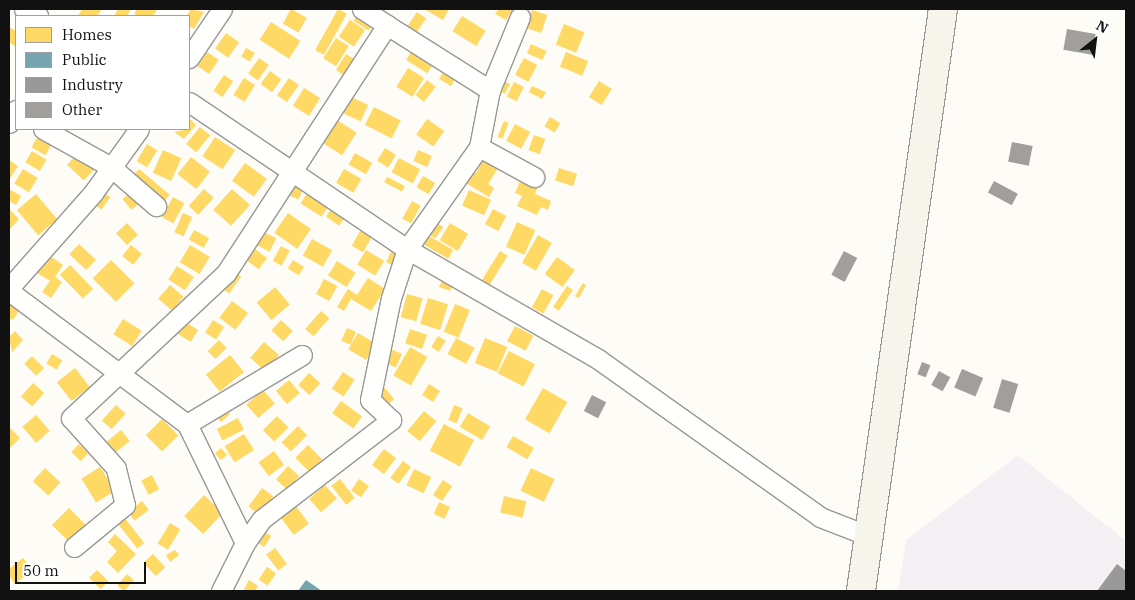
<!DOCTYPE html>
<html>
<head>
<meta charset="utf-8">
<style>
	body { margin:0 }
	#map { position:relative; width:1135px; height:600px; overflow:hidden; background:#fdfcf7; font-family:"IBM Plex Serif",serif }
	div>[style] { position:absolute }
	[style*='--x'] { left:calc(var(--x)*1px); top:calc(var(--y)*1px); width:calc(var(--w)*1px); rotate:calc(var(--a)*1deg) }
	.industrial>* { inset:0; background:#f5f0f3 }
	.homes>* { inset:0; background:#ffd966; transform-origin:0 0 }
	.public>* { inset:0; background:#76a5af }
	.industry>* { inset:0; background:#999 }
	.building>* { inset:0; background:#a19f9c; transform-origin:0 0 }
	.roads { filter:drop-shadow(1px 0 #979795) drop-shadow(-1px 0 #979795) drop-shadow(0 1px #979795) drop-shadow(0 -1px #979795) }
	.street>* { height:19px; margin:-9.5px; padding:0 9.5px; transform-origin:9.5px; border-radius:9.5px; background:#fffffe }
	.secondary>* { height:28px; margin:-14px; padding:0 14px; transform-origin:14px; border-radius:14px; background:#f6f4eb }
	span { translate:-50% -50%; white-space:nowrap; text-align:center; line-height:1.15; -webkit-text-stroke:5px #fff; paint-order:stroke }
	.frame { position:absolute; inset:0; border:10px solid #111; pointer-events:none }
	.legend { position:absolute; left:15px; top:15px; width:175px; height:115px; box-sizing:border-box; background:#fff; border:1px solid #a0a0a0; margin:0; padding:6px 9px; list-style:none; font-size:15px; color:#111 }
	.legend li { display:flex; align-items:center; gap:10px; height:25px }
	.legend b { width:25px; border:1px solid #a0a0a0 }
	.north { position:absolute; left:1070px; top:15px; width:50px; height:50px; -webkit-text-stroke:4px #fff; paint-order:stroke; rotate:29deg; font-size:14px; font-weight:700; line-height:20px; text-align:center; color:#111 }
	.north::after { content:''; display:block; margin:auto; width:18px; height:22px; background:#111; clip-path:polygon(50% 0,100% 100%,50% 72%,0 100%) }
	.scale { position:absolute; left:15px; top:562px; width:131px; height:22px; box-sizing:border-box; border:2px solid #111; border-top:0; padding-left:6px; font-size:15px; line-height:18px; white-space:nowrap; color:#111; -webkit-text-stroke:4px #fff; paint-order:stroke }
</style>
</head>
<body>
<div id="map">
	<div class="industrial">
		<div style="clip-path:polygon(1018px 455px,1126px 541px,1126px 591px,898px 591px,906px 540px)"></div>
	</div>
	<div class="homes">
		<div style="clip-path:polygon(82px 9px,102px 9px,97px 16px,78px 16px)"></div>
		<div style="clip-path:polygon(118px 9px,131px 9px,127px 16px,114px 16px)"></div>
		<div style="clip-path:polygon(137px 9px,157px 9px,153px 16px,140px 16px,134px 14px)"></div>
		<div style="clip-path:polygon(191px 9px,204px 12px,194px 29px,189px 26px,187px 16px)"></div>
		<div style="left:291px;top:9px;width:18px;height:17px;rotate:29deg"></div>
		<div style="left:338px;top:9px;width:10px;height:47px;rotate:29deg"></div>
		<div style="clip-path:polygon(424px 9px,449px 9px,443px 20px)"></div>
		<div style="clip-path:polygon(499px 9px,513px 9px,506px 20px,495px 14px)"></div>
		<div style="left:532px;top:10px;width:16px;height:19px;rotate:18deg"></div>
		<div style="left:417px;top:12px;width:11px;height:17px;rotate:34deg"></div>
		<div style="left:358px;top:14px;width:18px;height:8px;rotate:34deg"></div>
		<div style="left:462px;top:16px;width:28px;height:18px;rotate:32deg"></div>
		<div style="left:350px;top:20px;width:18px;height:20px;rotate:34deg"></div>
		<div style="left:271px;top:22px;width:35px;height:21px;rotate:33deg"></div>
		<div style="left:564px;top:24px;width:22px;height:22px;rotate:22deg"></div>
		<div style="clip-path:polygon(9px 27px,16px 31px,16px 47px,9px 42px)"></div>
		<div style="left:226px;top:33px;width:16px;height:19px;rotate:35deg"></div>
		<div style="left:336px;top:38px;width:15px;height:24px;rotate:32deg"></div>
		<div style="left:531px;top:44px;width:17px;height:10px;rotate:24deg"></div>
		<div style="left:246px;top:48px;width:10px;height:10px;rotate:29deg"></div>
		<div style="left:413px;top:49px;width:25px;height:13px;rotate:32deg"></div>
		<div style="left:207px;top:52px;width:14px;height:17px;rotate:34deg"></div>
		<div style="left:566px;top:52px;width:24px;height:16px;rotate:22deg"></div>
		<div style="left:346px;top:54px;width:9px;height:19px;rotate:32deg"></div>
		<div style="left:259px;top:58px;width:12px;height:19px;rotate:35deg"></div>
		<div style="left:524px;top:58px;width:15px;height:19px;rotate:28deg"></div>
		<div style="left:446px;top:67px;width:14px;height:14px;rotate:30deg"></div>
		<div style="left:408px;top:68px;width:19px;height:22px;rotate:32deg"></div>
		<div style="left:270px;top:71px;width:14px;height:16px;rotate:36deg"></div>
		<div style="left:224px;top:75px;width:11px;height:19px;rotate:34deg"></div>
		<div style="left:244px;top:78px;width:13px;height:20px;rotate:32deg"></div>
		<div style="left:289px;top:78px;width:12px;height:21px;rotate:35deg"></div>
		<div style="left:427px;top:80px;width:11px;height:19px;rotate:38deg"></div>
		<div style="left:502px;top:80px;width:9px;height:11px;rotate:27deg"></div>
		<div style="left:599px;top:81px;width:15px;height:19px;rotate:32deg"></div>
		<div style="left:514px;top:82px;width:11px;height:16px;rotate:27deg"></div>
		<div style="clip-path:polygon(532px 86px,546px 92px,542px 99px,529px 92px)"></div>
		<div style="left:304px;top:88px;width:19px;height:21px;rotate:32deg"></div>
		<div style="left:351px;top:97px;width:19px;height:18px;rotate:25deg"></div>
		<div style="left:374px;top:107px;width:30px;height:20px;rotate:27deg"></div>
		<div style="left:550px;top:117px;width:12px;height:11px;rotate:31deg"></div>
		<div style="clip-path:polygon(189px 118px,196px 125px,184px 139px,174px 132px,189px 129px)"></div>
		<div style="left:334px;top:118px;width:27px;height:27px;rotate:33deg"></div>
		<div style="left:427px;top:119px;width:21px;height:19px;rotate:35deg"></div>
		<div style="left:504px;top:121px;width:5px;height:17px;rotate:22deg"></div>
		<div style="left:515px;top:124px;width:17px;height:19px;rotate:28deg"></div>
		<div style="left:200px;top:127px;width:13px;height:22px;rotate:39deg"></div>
		<div style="left:534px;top:135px;width:12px;height:16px;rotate:20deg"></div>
		<div style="left:38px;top:136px;width:16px;height:13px;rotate:30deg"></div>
		<div style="left:215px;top:137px;width:24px;height:23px;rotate:33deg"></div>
		<div style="left:147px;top:144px;width:12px;height:20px;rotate:31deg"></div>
		<div style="left:385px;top:148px;width:13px;height:15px;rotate:32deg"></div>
		<div style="left:163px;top:150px;width:20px;height:25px;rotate:24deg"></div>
		<div style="left:418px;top:150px;width:15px;height:12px;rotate:23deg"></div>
		<div style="left:32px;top:151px;width:17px;height:13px;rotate:31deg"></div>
		<div style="left:78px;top:153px;width:23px;height:16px;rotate:43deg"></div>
		<div style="left:355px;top:153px;width:20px;height:13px;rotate:30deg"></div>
		<div style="left:191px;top:157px;width:24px;height:22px;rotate:38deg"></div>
		<div style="left:399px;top:158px;width:24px;height:16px;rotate:28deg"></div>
		<div style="clip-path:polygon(484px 159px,498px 168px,488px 184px,494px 188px,489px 197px,459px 179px,466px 167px,476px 173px)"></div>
		<div style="clip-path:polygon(9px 160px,18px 166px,9px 180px)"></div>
		<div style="left:245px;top:163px;width:27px;height:22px;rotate:36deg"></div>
		<div style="left:559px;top:168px;width:19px;height:13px;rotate:18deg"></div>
		<div style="left:23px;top:169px;width:17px;height:17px;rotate:31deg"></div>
		<div style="left:139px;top:169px;width:40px;height:12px;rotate:40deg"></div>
		<div style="left:344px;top:169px;width:20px;height:16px;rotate:30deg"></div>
		<div style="clip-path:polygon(523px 174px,540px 181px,535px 194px,551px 201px,548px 210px,541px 207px,537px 215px,517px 206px,522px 196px,515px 193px)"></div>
		<div style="left:423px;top:176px;width:14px;height:13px;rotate:30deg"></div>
		<div style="left:387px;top:177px;width:20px;height:6px;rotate:27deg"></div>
		<div style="left:294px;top:180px;width:12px;height:16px;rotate:24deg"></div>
		<div style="clip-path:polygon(9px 189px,21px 196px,16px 205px,9px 201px)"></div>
		<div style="left:204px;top:189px;width:13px;height:23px;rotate:42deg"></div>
		<div style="left:232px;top:189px;width:24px;height:28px;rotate:42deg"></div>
		<div style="left:309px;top:190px;width:25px;height:16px;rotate:32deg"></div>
		<div style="left:469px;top:190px;width:24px;height:17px;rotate:24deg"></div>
		<div style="left:103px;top:192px;width:9px;height:15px;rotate:36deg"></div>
		<div style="left:131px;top:192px;width:14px;height:11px;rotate:51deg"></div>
		<div style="left:36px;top:194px;width:33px;height:25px;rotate:50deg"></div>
		<div style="left:173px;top:197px;width:13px;height:23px;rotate:29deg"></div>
		<div style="left:412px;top:201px;width:10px;height:20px;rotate:29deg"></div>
		<div style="left:334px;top:205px;width:16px;height:14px;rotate:35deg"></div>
		<div style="left:493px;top:209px;width:15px;height:17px;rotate:28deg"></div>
		<div style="clip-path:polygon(10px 210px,19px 219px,9px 230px,9px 211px)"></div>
		<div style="left:183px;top:213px;width:10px;height:21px;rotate:24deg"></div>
		<div style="left:288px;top:213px;width:28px;height:24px;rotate:35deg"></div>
		<div style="left:432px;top:219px;width:14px;height:14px;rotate:36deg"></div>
		<div style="left:517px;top:222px;width:20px;height:27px;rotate:24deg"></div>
		<div style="left:127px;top:223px;width:16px;height:15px;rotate:47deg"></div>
		<div style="left:450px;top:223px;width:21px;height:20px;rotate:31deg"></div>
		<div style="left:194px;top:230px;width:17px;height:11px;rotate:28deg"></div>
		<div style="left:262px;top:231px;width:16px;height:15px;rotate:27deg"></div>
		<div style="left:360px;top:231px;width:13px;height:17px;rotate:29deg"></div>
		<div style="left:538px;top:235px;width:16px;height:32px;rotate:30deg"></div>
		<div style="left:429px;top:236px;width:28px;height:10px;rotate:30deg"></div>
		<div style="left:312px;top:239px;width:23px;height:19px;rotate:29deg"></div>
		<div style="left:79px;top:244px;width:23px;height:14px;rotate:43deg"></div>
		<div style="clip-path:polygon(395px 244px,404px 249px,394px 266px,386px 262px)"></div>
		<div style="left:131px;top:245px;width:14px;height:14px;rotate:39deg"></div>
		<div style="left:190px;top:245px;width:23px;height:20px;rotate:31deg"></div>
		<div style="left:281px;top:246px;width:10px;height:17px;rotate:29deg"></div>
		<div style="left:255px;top:249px;width:15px;height:14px;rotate:37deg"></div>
		<div style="left:366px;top:250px;width:21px;height:17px;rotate:31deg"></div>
		<div style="left:500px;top:251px;width:9px;height:35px;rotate:32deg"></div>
		<div style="clip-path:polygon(49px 255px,63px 265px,55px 277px,62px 282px,51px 298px,42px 292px,50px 281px,37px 273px)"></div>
		<div style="left:557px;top:257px;width:22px;height:21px;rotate:36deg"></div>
		<div style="left:111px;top:260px;width:33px;height:26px;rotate:45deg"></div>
		<div style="left:293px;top:260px;width:13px;height:10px;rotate:32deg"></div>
		<div style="left:337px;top:261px;width:22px;height:17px;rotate:32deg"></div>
		<div style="left:70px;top:265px;width:33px;height:14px;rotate:46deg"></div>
		<div style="left:177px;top:266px;width:20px;height:16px;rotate:33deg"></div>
		<div style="left:232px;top:270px;width:11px;height:21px;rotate:34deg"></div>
		<div style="clip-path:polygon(368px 278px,385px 289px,371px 311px,351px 299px,344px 311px,337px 307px,348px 289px,357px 295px)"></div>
		<div style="left:324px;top:279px;width:15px;height:17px;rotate:28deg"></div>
		<div style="clip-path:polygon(443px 279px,454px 283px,450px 291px,439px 287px)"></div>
		<div style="clip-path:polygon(583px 283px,586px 285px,579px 298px,575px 296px)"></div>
		<div style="left:170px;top:285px;width:18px;height:18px;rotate:41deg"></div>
		<div style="left:567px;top:286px;width:7px;height:25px;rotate:34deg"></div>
		<div style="left:275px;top:287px;width:23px;height:24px;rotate:50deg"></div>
		<div style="left:542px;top:289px;width:13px;height:21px;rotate:29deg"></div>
		<div style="left:407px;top:294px;width:16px;height:24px;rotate:15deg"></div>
		<div style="left:428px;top:298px;width:21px;height:27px;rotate:17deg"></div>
		<div style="clip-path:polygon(9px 301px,21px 308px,13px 320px,9px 318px)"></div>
		<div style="left:232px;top:301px;width:20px;height:21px;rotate:37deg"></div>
		<div style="left:455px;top:304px;width:16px;height:30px;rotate:22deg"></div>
		<div style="left:321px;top:311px;width:11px;height:24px;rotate:41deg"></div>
		<div style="left:123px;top:319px;width:22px;height:18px;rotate:32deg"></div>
		<div style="left:182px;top:320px;width:19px;height:14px;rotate:32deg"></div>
		<div style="left:213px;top:320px;width:13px;height:15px;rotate:32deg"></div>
		<div style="left:281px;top:320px;width:16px;height:14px;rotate:43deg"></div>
		<div style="left:515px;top:326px;width:21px;height:17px;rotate:28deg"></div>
		<div style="left:347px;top:328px;width:10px;height:14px;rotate:24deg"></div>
		<div style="left:410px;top:329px;width:18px;height:15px;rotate:19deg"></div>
		<div style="clip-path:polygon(15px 331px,23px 340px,12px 352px,9px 337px)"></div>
		<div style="left:358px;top:333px;width:21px;height:19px;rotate:31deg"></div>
		<div style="left:438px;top:336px;width:9px;height:13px;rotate:32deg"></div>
		<div style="left:456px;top:338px;width:21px;height:18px;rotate:28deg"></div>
		<div style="left:485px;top:338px;width:24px;height:27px;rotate:22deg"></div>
		<div style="left:219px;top:340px;width:11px;height:16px;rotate:45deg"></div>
		<div style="left:264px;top:342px;width:20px;height:21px;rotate:41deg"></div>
		<div style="left:410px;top:347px;width:20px;height:33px;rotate:30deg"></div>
		<div style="left:391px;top:349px;width:12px;height:15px;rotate:24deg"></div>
		<div style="left:509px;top:351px;width:29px;height:25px;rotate:27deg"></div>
		<div style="left:52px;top:354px;width:12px;height:11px;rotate:31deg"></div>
		<div style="left:230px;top:355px;width:22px;height:31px;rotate:51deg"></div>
		<div style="left:32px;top:356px;width:17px;height:11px;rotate:45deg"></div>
		<div style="left:75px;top:368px;width:24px;height:23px;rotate:52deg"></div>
		<div style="left:343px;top:372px;width:14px;height:20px;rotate:34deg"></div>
		<div style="left:309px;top:373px;width:15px;height:16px;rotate:42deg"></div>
		<div style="left:289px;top:380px;width:17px;height:17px;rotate:50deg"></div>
		<div style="left:33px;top:383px;width:15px;height:18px;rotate:42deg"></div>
		<div style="left:429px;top:384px;width:13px;height:13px;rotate:32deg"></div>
		<div style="left:384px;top:387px;width:16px;height:11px;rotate:50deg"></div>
		<div style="left:543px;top:388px;width:28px;height:36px;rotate:30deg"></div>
		<div style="left:263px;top:390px;width:18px;height:22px;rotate:49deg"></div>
		<div style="left:341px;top:401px;width:26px;height:15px;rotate:36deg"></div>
		<div style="left:116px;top:405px;width:13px;height:21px;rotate:42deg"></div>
		<div style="left:454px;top:405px;width:9px;height:16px;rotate:21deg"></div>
		<div style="clip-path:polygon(224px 407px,230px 414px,221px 422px,216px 416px)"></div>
		<div style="left:424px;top:411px;width:16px;height:26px;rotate:40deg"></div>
		<div style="left:468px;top:413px;width:26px;height:16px;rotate:31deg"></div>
		<div style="left:36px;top:415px;width:21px;height:18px;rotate:49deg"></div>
		<div style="left:277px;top:416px;width:16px;height:20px;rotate:45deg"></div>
		<div style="left:238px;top:418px;width:13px;height:24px;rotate:63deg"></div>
		<div style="left:162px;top:419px;width:23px;height:23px;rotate:45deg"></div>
		<div style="left:444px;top:424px;width:34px;height:30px;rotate:28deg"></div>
		<div style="left:298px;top:426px;width:13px;height:23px;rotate:45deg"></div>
		<div style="clip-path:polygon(9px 427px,20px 438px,9px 449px)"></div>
		<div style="left:121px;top:430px;width:14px;height:21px;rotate:51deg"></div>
		<div style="left:244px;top:434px;width:19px;height:23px;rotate:58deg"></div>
		<div style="left:513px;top:436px;width:24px;height:13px;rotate:30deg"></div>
		<div style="left:79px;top:444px;width:13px;height:11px;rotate:45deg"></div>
		<div style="left:308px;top:445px;width:20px;height:18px;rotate:45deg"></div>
		<div style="left:221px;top:448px;width:9px;height:8px;rotate:49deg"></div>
		<div style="left:384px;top:449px;width:15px;height:20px;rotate:37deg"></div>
		<div style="left:274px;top:451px;width:17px;height:19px;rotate:54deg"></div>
		<div style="left:403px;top:461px;width:10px;height:21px;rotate:37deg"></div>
		<div style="left:288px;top:466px;width:15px;height:18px;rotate:42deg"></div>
		<div style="left:100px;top:467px;width:28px;height:22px;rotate:58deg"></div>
		<div style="left:45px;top:468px;width:21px;height:18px;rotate:43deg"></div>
		<div style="left:531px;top:468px;width:26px;height:25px;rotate:25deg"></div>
		<div style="left:414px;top:469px;width:19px;height:18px;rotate:25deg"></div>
		<div style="left:152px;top:475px;width:16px;height:12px;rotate:63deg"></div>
		<div style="left:340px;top:479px;width:24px;height:11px;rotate:52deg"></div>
		<div style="left:359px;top:479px;width:12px;height:14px;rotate:35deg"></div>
		<div style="left:443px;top:480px;width:11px;height:18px;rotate:34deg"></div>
		<div style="left:325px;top:485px;width:18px;height:21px;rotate:49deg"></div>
		<div style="left:262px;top:488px;width:14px;height:23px;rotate:36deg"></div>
		<div style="left:204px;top:495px;width:26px;height:29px;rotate:43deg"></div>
		<div style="left:504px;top:496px;width:23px;height:17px;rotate:13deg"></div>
		<div style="left:142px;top:501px;width:11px;height:18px;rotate:52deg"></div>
		<div style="left:439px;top:502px;width:12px;height:13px;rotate:24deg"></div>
		<div style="left:296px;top:506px;width:22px;height:19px;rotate:54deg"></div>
		<div style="left:69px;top:508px;width:23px;height:24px;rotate:45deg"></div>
		<div style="left:124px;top:517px;width:33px;height:9px;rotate:52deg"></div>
		<div style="left:170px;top:523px;width:12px;height:24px;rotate:31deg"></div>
		<div style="left:260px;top:529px;width:13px;height:13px;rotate:32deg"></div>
		<div style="clip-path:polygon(115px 534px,136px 554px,118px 573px,107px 562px,117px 551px,108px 542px)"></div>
		<div style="left:275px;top:548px;width:20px;height:11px;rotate:53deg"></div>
		<div style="clip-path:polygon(175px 550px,179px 555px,170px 562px,166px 555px)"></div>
		<div style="left:153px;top:554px;width:18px;height:13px;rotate:47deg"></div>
		<div style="clip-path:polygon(23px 558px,32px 570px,15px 584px,9px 576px,9px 569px)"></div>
		<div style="left:267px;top:567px;width:11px;height:15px;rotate:34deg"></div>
		<div style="left:97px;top:570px;width:16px;height:11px;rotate:45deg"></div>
		<div style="left:127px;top:574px;width:9px;height:15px;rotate:41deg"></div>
		<div style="clip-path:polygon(249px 580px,258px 586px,255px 591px,243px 591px)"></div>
	</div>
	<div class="public">
		<div style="clip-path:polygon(306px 580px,322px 591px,298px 591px)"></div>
	</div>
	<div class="industry">
		<div style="clip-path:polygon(1117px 564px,1126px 571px,1126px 591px,1097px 591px)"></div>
	</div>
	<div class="building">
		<div style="left:1067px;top:29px;width:29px;height:21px;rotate:10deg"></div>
		<div style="left:1012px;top:142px;width:21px;height:20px;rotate:11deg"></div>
		<div style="left:994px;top:181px;width:27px;height:13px;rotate:28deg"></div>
		<div style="left:844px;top:251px;width:15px;height:27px;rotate:28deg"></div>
		<div style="left:922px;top:362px;width:9px;height:13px;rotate:21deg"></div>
		<div style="left:962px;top:369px;width:23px;height:20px;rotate:23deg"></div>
		<div style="left:939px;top:371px;width:13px;height:16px;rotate:29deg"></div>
		<div style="left:1002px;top:379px;width:17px;height:30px;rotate:17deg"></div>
		<div style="left:592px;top:395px;width:16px;height:18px;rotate:27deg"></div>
	</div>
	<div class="roads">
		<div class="street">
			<div style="--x:24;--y:9;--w:16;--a:27"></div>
			<div style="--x:387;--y:25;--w:122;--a:32.3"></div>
			<div style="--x:189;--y:58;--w:59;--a:-56"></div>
			<div style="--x:189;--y:102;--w:263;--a:34"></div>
			<div style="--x:407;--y:249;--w:220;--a:29.9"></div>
			<div style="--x:598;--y:359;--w:272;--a:35.4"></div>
			<div style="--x:820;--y:517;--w:53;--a:21.2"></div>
			<div style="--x:9;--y:123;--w:15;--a:-62"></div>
			<div style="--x:43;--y:129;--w:78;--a:29.2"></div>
			<div style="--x:111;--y:167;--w:60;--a:40.9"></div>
			<div style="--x:479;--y:147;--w:63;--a:28.6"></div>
			<div style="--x:9;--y:288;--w:127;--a:-48.5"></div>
			<div style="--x:93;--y:193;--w:79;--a:-54.3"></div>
			<div style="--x:9;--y:291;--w:222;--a:36.8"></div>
			<div style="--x:187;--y:424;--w:132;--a:64"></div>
			<div style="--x:245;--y:543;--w:54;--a:116.6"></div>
			<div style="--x:187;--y:424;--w:134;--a:-31"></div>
			<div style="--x:245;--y:543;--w:29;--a:-55"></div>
			<div style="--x:262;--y:519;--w:163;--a:-37.5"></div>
			<div style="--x:391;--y:420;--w:29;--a:-136"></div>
			<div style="--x:370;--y:400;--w:104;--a:-78.4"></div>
			<div style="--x:391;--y:298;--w:52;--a:-71.9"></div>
			<div style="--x:407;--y:249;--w:125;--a:-54.8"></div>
			<div style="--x:479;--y:147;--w:58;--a:-79.1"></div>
			<div style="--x:490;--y:90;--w:79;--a:-67.7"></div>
			<div style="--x:74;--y:547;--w:66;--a:-39.5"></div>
			<div style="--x:125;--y:505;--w:38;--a:-104"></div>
			<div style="--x:116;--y:468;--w:67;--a:-132"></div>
			<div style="--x:71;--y:418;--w:212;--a:-43.1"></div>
			<div style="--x:226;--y:273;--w:296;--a:-57"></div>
			<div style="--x:387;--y:25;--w:30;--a:-147"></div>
		</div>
		<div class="secondary">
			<div style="--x:861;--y:591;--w:588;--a:-81.98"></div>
		</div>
	</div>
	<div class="frame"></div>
	<ul class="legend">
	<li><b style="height:14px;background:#ffd966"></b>Homes</li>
	<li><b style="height:14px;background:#76a5af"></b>Public</li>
	<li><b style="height:14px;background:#999"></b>Industry</li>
	<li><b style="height:14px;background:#a19f9c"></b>Other</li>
	</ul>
	<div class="north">N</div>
	<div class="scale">50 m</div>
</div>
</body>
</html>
